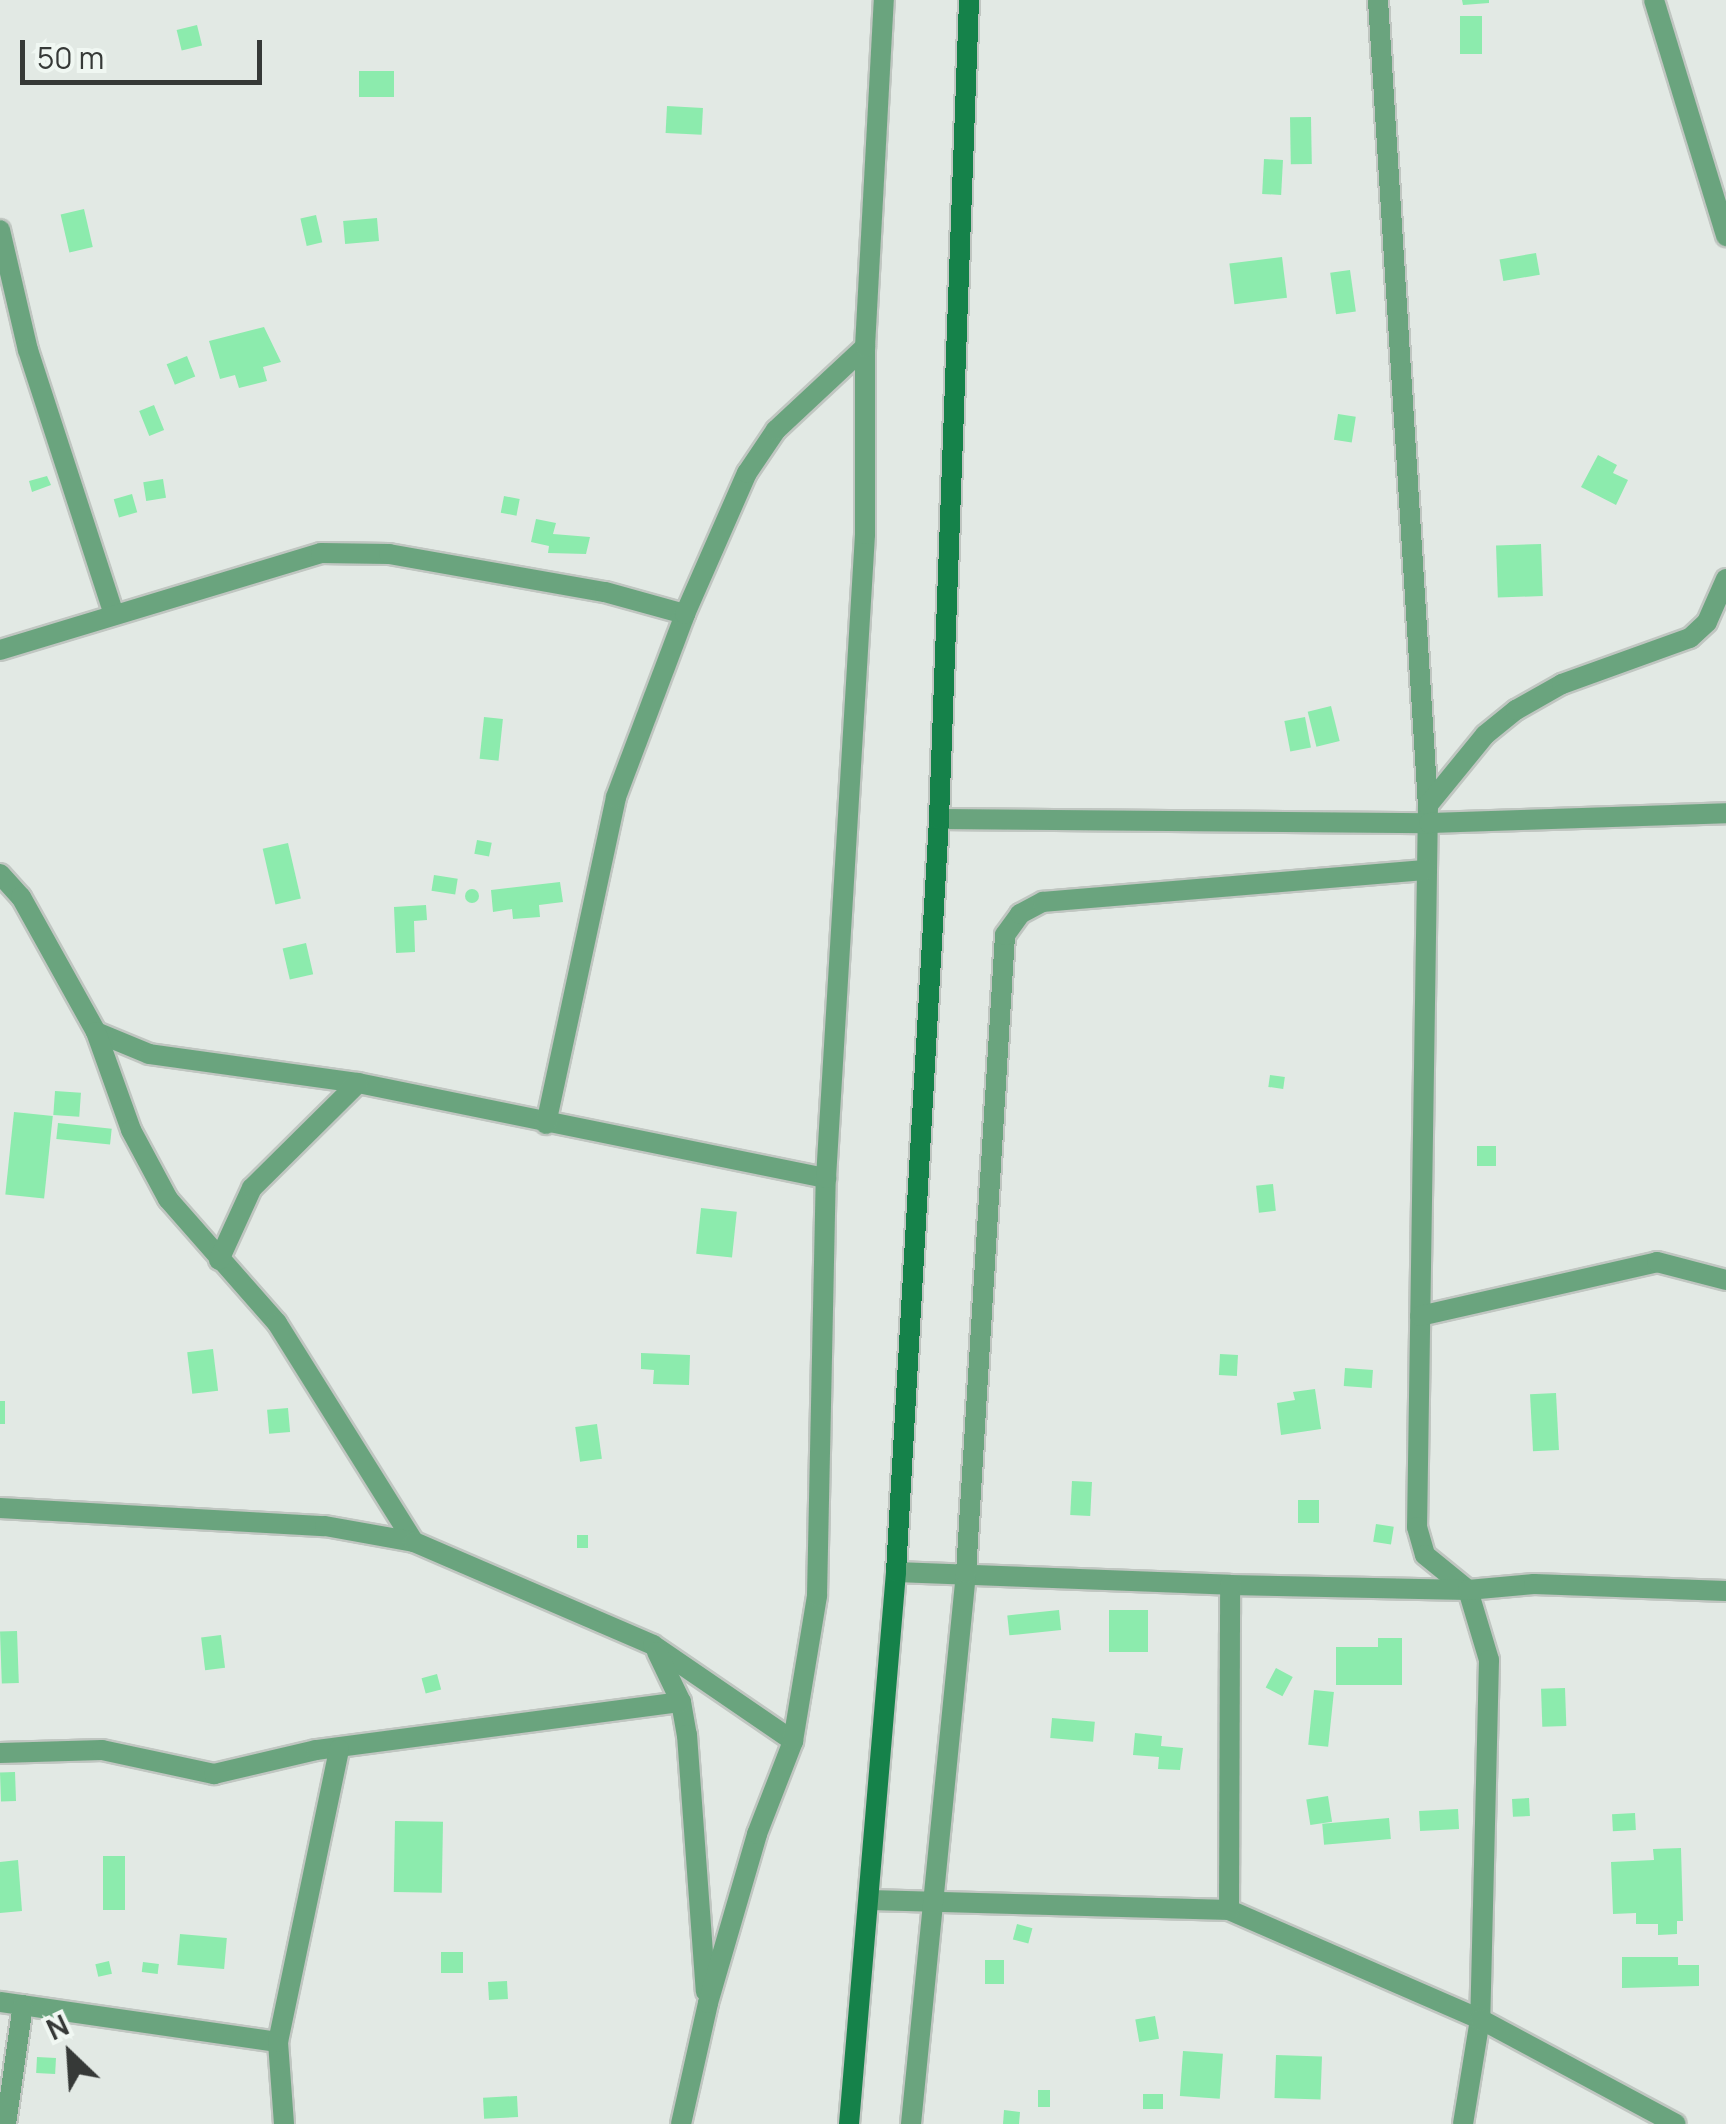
<!DOCTYPE html>
<html>
<head>
<meta charset="utf-8">
<style>
	body { margin:0 }
	#map { position:relative; width:1726px; height:2124px; overflow:hidden; background:#e2e9e4; font-family:Manrope,sans-serif }
	div>[style] { position:absolute }
	[style*='--x'] { left:calc(var(--x)*1px); top:calc(var(--y)*1px); width:calc(var(--w)*1px); rotate:calc(var(--a)*1deg) }
	.building>* { inset:0; background:#8cebad; transform-origin:0 0 }
	.round { border-radius:50% }
	.roads { filter:drop-shadow(2px 0 #c0c6c1) drop-shadow(-2px 0 #c0c6c1) drop-shadow(0 2px #c0c6c1) drop-shadow(0 -2px #c0c6c1) }
	.minor>* { height:20px; margin:-10px; padding:0 10px; transform-origin:10px; border-radius:10px; background:#6aa47e }
	.tertiary>* { height:20px; margin:-10px; padding:0 10px; transform-origin:10px; border-radius:10px; background:#6aa47e }
	.secondary>* { height:20px; margin:-10px; padding:0 10px; transform-origin:10px; border-radius:10px; background:#15824a }
	span { translate:-50% -50%; white-space:nowrap; text-align:center; line-height:1.15; -webkit-text-stroke:8px #f0f7f2; paint-order:stroke }
	.north { position:absolute; left:20px; top:2004px; width:100px; height:100px; -webkit-text-stroke:8px #f0f7f2; paint-order:stroke; rotate:335deg; font-size:28px; font-weight:700; line-height:40px; text-align:center; color:#363937 }
	.north::after { content:''; display:block; margin:auto; width:35px; height:45px; background:#363937; clip-path:polygon(50% 0,100% 100%,50% 72%,0 100%) }
	.scale { position:absolute; left:20px; top:40px; width:242px; height:45px; box-sizing:border-box; border:5px solid #363937; border-top:0; padding-left:12px; font-size:30px; line-height:35px; white-space:nowrap; color:#363937; -webkit-text-stroke:8px #f0f7f2; paint-order:stroke }
</style>
</head>
<body>
<div id="map">
	<div class="building">
		<div style="clip-path:polygon(1462px 0,1489px 0,1489px 3px,1463px 5px)"></div>
		<div style="left:1460px;top:16px;width:22px;height:38px"></div>
		<div style="left:197px;top:25px;width:21px;height:21px;rotate:76deg"></div>
		<div style="left:359px;top:71px;width:35px;height:26px"></div>
		<div style="left:667px;top:106px;width:36px;height:27px;rotate:3deg"></div>
		<div style="left:1311px;top:117px;width:47px;height:21px;rotate:89deg"></div>
		<div style="left:1264px;top:159px;width:19px;height:35px;rotate:3deg"></div>
		<div style="left:84px;top:209px;width:39px;height:24px;rotate:77deg"></div>
		<div style="left:316px;top:215px;width:28px;height:16px;rotate:77deg"></div>
		<div style="left:377px;top:218px;width:23px;height:34px;rotate:85deg"></div>
		<div style="left:1536px;top:253px;width:22px;height:37px;rotate:80deg"></div>
		<div style="left:1282px;top:257px;width:41px;height:53px;rotate:83deg"></div>
		<div style="left:1350px;top:270px;width:42px;height:20px;rotate:82deg"></div>
		<div style="clip-path:polygon(264px 327px,281px 362px,263px 367px,267px 381px,239px 388px,235px 375px,220px 379px,209px 341px)"></div>
		<div style="left:187px;top:356px;width:22px;height:22px;rotate:68deg"></div>
		<div style="left:154px;top:405px;width:27px;height:16px;rotate:68deg"></div>
		<div style="left:1338px;top:414px;width:18px;height:26px;rotate:9deg"></div>
		<div style="clip-path:polygon(1598px 455px,1617px 465px,1613px 473px,1628px 480px,1616px 505px,1581px 487px)"></div>
		<div style="clip-path:polygon(47px 476px,51px 485px,32px 492px,29px 481px)"></div>
		<div style="left:163px;top:479px;width:19px;height:20px;rotate:81deg"></div>
		<div style="left:132px;top:494px;width:19px;height:19px;rotate:74deg"></div>
		<div style="left:504px;top:496px;width:16px;height:17px;rotate:11deg"></div>
		<div style="clip-path:polygon(536px 519px,556px 523px,553px 534px,590px 537px,586px 554px,548px 553px,549px 546px,531px 542px)"></div>
		<div style="left:1541px;top:544px;width:52px;height:45px;rotate:88deg"></div>
		<div style="left:1331px;top:706px;width:36px;height:24px;rotate:76deg"></div>
		<div style="left:484px;top:717px;width:19px;height:42px;rotate:6deg"></div>
		<div style="left:1305px;top:717px;width:31px;height:21px;rotate:79deg"></div>
		<div style="left:477px;top:840px;width:15px;height:14px;rotate:11deg"></div>
		<div style="left:288px;top:843px;width:57px;height:26px;rotate:77deg"></div>
		<div style="left:434px;top:875px;width:24px;height:16px;rotate:9deg"></div>
		<div style="clip-path:polygon(560px 882px,563px 902px,539px 905px,540px 917px,513px 919px,512px 909px,493px 912px,491px 890px)"></div>
		<div class="round" style="left:465px;top:889px;width:14px;height:14px"></div>
		<div style="clip-path:polygon(426px 905px,427px 920px,414px 921px,415px 952px,396px 953px,394px 907px)"></div>
		<div style="left:306px;top:943px;width:32px;height:24px;rotate:77deg"></div>
		<div style="left:1270px;top:1075px;width:15px;height:12px;rotate:8deg"></div>
		<div style="left:55px;top:1091px;width:26px;height:24px;rotate:4deg"></div>
		<div style="left:14px;top:1112px;width:39px;height:83px;rotate:6deg"></div>
		<div style="left:58px;top:1123px;width:54px;height:16px;rotate:6deg"></div>
		<div style="left:1477px;top:1146px;width:19px;height:20px"></div>
		<div style="left:1273px;top:1184px;width:27px;height:17px;rotate:84deg"></div>
		<div style="left:701px;top:1208px;width:36px;height:46px;rotate:6deg"></div>
		<div style="left:213px;top:1349px;width:42px;height:26px;rotate:83deg"></div>
		<div style="clip-path:polygon(641px 1353px,690px 1355px,689px 1385px,653px 1384px,654px 1370px,641px 1369px)"></div>
		<div style="left:1220px;top:1354px;width:18px;height:21px;rotate:3deg"></div>
		<div style="left:1345px;top:1368px;width:28px;height:18px;rotate:4deg"></div>
		<div style="clip-path:polygon(1315px 1389px,1321px 1429px,1281px 1435px,1277px 1403px,1295px 1400px,1293px 1392px)"></div>
		<div style="left:1556px;top:1393px;width:57px;height:26px;rotate:87deg"></div>
		<div style="left:0;top:1401px;width:5px;height:23px"></div>
		<div style="left:288px;top:1408px;width:24px;height:21px;rotate:85deg"></div>
		<div style="left:597px;top:1424px;width:35px;height:22px;rotate:82deg"></div>
		<div style="left:1072px;top:1481px;width:20px;height:34px;rotate:3deg"></div>
		<div style="left:1298px;top:1500px;width:21px;height:23px"></div>
		<div style="left:1376px;top:1524px;width:18px;height:18px;rotate:9deg"></div>
		<div style="left:577px;top:1535px;width:11px;height:13px"></div>
		<div style="left:1059px;top:1610px;width:20px;height:52px;rotate:84deg"></div>
		<div style="left:1109px;top:1610px;width:39px;height:42px"></div>
		<div style="left:17px;top:1631px;width:52px;height:17px;rotate:88deg"></div>
		<div style="left:221px;top:1635px;width:33px;height:20px;rotate:83deg"></div>
		<div style="clip-path:polygon(1378px 1638px,1402px 1638px,1402px 1685px,1336px 1685px,1336px 1647px,1378px 1647px)"></div>
		<div style="left:1276px;top:1668px;width:19px;height:22px;rotate:28deg"></div>
		<div style="left:437px;top:1674px;width:16px;height:16px;rotate:75deg"></div>
		<div style="left:1565px;top:1688px;width:38px;height:24px;rotate:88deg"></div>
		<div style="left:1314px;top:1690px;width:20px;height:55px;rotate:6deg"></div>
		<div style="left:1052px;top:1718px;width:43px;height:20px;rotate:5deg"></div>
		<div style="clip-path:polygon(1135px 1733px,1162px 1736px,1161px 1746px,1183px 1748px,1180px 1770px,1158px 1769px,1159px 1757px,1133px 1755px)"></div>
		<div style="left:15px;top:1772px;width:29px;height:15px;rotate:88deg"></div>
		<div style="left:1328px;top:1796px;width:26px;height:22px;rotate:81deg"></div>
		<div style="left:1529px;top:1798px;width:18px;height:17px;rotate:87deg"></div>
		<div style="left:1458px;top:1809px;width:20px;height:39px;rotate:87deg"></div>
		<div style="left:1635px;top:1813px;width:17px;height:23px;rotate:87deg"></div>
		<div style="left:1389px;top:1818px;width:21px;height:67px;rotate:85deg"></div>
		<div style="left:395px;top:1821px;width:48px;height:71px;rotate:1deg"></div>
		<div style="clip-path:polygon(1681px 1848px,1683px 1921px,1677px 1921px,1677px 1934px,1658px 1935px,1658px 1924px,1636px 1924px,1636px 1913px,1613px 1914px,1611px 1862px,1654px 1860px,1653px 1849px)"></div>
		<div style="left:103px;top:1856px;width:22px;height:54px"></div>
		<div style="clip-path:polygon(18px 1860px,22px 1911px,0 1913px,0 1862px)"></div>
		<div style="left:1017px;top:1924px;width:16px;height:16px;rotate:15deg"></div>
		<div style="left:180px;top:1934px;width:47px;height:31px;rotate:5deg"></div>
		<div style="left:441px;top:1952px;width:22px;height:21px"></div>
		<div style="clip-path:polygon(1622px 1957px,1678px 1957px,1678px 1965px,1699px 1965px,1699px 1986px,1622px 1988px)"></div>
		<div style="left:985px;top:1960px;width:19px;height:24px"></div>
		<div style="left:109px;top:1961px;width:13px;height:14px;rotate:77deg"></div>
		<div style="left:143px;top:1962px;width:16px;height:10px;rotate:7deg"></div>
		<div style="left:507px;top:1981px;width:18px;height:19px;rotate:87deg"></div>
		<div style="left:1155px;top:2016px;width:23px;height:20px;rotate:80deg"></div>
		<div style="left:1183px;top:2051px;width:40px;height:45px;rotate:4deg"></div>
		<div style="left:1276px;top:2055px;width:46px;height:43px;rotate:2deg"></div>
		<div style="left:37px;top:2057px;width:19px;height:16px;rotate:3deg"></div>
		<div style="left:1038px;top:2090px;width:12px;height:17px"></div>
		<div style="left:1143px;top:2094px;width:20px;height:15px"></div>
		<div style="left:517px;top:2096px;width:21px;height:34px;rotate:87deg"></div>
		<div style="clip-path:polygon(1004px 2110px,1020px 2112px,1019px 2124px,1003px 2124px)"></div>
	</div>
	<div class="roads">
		<div class="minor">
			<div style="--x:1378;--y:0;--w:807;--a:86.45"></div>
			<div style="--x:1428;--y:805;--w:722;--a:90.87"></div>
			<div style="--x:1417;--y:1527;--w:29;--a:74"></div>
			<div style="--x:1425;--y:1555;--w:55;--a:39.1"></div>
			<div style="--x:1468;--y:1590;--w:73;--a:73.3"></div>
			<div style="--x:1489;--y:1660;--w:359;--a:91.4"></div>
			<div style="--x:1480;--y:2019;--w:106;--a:99.2"></div>
			<div style="--x:1654;--y:0;--w:247;--a:73"></div>
			<div style="--x:0;--y:230;--w:123;--a:76.9"></div>
			<div style="--x:28;--y:350;--w:278;--a:72"></div>
			<div style="--x:0;--y:650;--w:335;--a:-16.8"></div>
			<div style="--x:321;--y:553;--w:68;--a:0.8"></div>
			<div style="--x:389;--y:554;--w:219;--a:10"></div>
			<div style="--x:605;--y:592;--w:83;--a:15.4"></div>
			<div style="--x:1428;--y:805;--w:90;--a:-50.8"></div>
			<div style="--x:1485;--y:735;--w:40;--a:-39"></div>
			<div style="--x:1516;--y:710;--w:53;--a:-29.5"></div>
			<div style="--x:1562;--y:684;--w:136;--a:-19.8"></div>
			<div style="--x:1690;--y:638;--w:23;--a:-43"></div>
			<div style="--x:1707;--y:622;--w:47;--a:-66.2"></div>
			<div style="--x:0;--y:874;--w:31;--a:48"></div>
			<div style="--x:21;--y:897;--w:154;--a:60.9"></div>
			<div style="--x:96;--y:1032;--w:57;--a:22.5"></div>
			<div style="--x:149;--y:1054;--w:211;--a:7.9"></div>
			<div style="--x:358;--y:1083;--w:478;--a:11.5"></div>
			<div style="--x:96;--y:1032;--w:104;--a:70.3"></div>
			<div style="--x:131;--y:1130;--w:78;--a:61.8"></div>
			<div style="--x:168;--y:1199;--w:165;--a:48.7"></div>
			<div style="--x:277;--y:1323;--w:258;--a:58"></div>
			<div style="--x:546;--y:1124;--w:334;--a:-77.9"></div>
			<div style="--x:616;--y:797;--w:196;--a:-69.3"></div>
			<div style="--x:685;--y:614;--w:154;--a:-66.3"></div>
			<div style="--x:747;--y:473;--w:52;--a:-56"></div>
			<div style="--x:776;--y:430;--w:122;--a:-43"></div>
			<div style="--x:219;--y:1260;--w:79;--a:-65.4"></div>
			<div style="--x:252;--y:1188;--w:149;--a:-44.7"></div>
			<div style="--x:1420;--y:1316;--w:243;--a:-12.8"></div>
			<div style="--x:1657;--y:1262;--w:71;--a:14.6"></div>
			<div style="--x:0;--y:1508;--w:325;--a:3.2"></div>
			<div style="--x:325;--y:1526;--w:90;--a:10.2"></div>
			<div style="--x:414;--y:1542;--w:260;--a:23.3"></div>
			<div style="--x:653;--y:1645;--w:170;--a:34.4"></div>
			<div style="--x:896;--y:1572;--w:334;--a:2.2"></div>
			<div style="--x:1230;--y:1585;--w:238;--a:1.2"></div>
			<div style="--x:1468;--y:1590;--w:66;--a:-5.2"></div>
			<div style="--x:1534;--y:1584;--w:192;--a:2.1"></div>
			<div style="--x:657;--y:1652;--w:55;--a:64.4"></div>
			<div style="--x:681;--y:1702;--w:34;--a:80"></div>
			<div style="--x:687;--y:1735;--w:257;--a:85.8"></div>
			<div style="--x:0;--y:1753;--w:102;--a:-1.7"></div>
			<div style="--x:102;--y:1750;--w:115;--a:12.1"></div>
			<div style="--x:214;--y:1774;--w:105;--a:-13.2"></div>
			<div style="--x:316;--y:1750;--w:368;--a:-7.5"></div>
			<div style="--x:871;--y:1900;--w:358;--a:1.6"></div>
			<div style="--x:1229;--y:1910;--w:274;--a:23.5"></div>
			<div style="--x:1480;--y:2019;--w:222;--a:28.2"></div>
			<div style="--x:1229;--y:1910;--w:325;--a:-89.8"></div>
			<div style="--x:0;--y:2002;--w:281;--a:8.2"></div>
			<div style="--x:6;--y:2124;--w:120;--a:-81.9"></div>
			<div style="--x:284;--y:2124;--w:82;--a:-94.2"></div>
			<div style="--x:278;--y:2042;--w:299;--a:-78.2"></div>
			<div style="--x:681;--y:2124;--w:124;--a:-77.4"></div>
			<div style="--x:708;--y:2003;--w:176;--a:-73.8"></div>
			<div style="--x:757;--y:1834;--w:100;--a:-68.8"></div>
			<div style="--x:793;--y:1741;--w:147;--a:-80.6"></div>
			<div style="--x:817;--y:1596;--w:418;--a:-88.8"></div>
			<div style="--x:826;--y:1178;--w:645;--a:-86.53"></div>
			<div style="--x:865;--y:534;--w:187;--a:-90"></div>
			<div style="--x:865;--y:347;--w:348;--a:-86.9"></div>
			<div style="--x:911;--y:2124;--w:554;--a:-84.3"></div>
			<div style="--x:966;--y:1573;--w:639;--a:-86.5"></div>
			<div style="--x:1005;--y:935;--w:26;--a:-54"></div>
			<div style="--x:1020;--y:914;--w:26;--a:-28"></div>
			<div style="--x:1043;--y:902;--w:385;--a:-4.8"></div>
		</div>
		<div class="tertiary">
			<div style="--x:939;--y:819;--w:490;--a:0.5"></div>
			<div style="--x:1429;--y:823;--w:297;--a:-1.9"></div>
		</div>
		<div class="secondary">
			<div style="--x:849;--y:2124;--w:554;--a:-85.13"></div>
			<div style="--x:896;--y:1572;--w:754;--a:-86.73"></div>
			<div style="--x:939;--y:819;--w:820;--a:-87.9"></div>
		</div>
	</div>
	<div class="north">N</div>
	<div class="scale">50 m</div>
</div>
</body>
</html>
